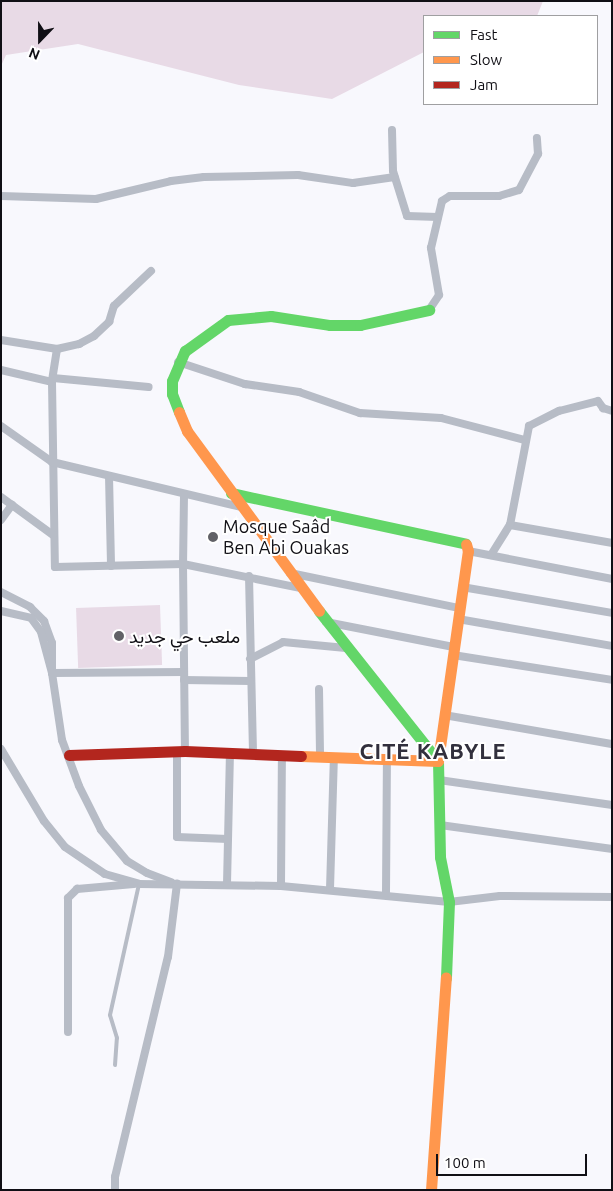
<!DOCTYPE html>
<html>
<head>
<meta charset="utf-8">
<style>
	body { margin:0 }
	#map { position:relative; width:613px; height:1191px; overflow:hidden; background:#f8f8fd; font-family:Ubuntu,Vazirmatn,sans-serif }
	div>[style] { position:absolute }
	[style*='--x'] { left:calc(var(--x)*1px); top:calc(var(--y)*1px); width:calc(var(--w)*1px); rotate:calc(var(--a)*1deg) }
	.green>* { inset:0; background:#e8dae6; transform-origin:0 0 }
	.lane>* { height:4px; margin:-2px; padding:0 2px; transform-origin:2px; border-radius:2px; background:#b7bcc6 }
	.street>* { height:8px; margin:-4px; padding:0 4px; transform-origin:4px; border-radius:4px; background:#b7bcc6 }
	.fast>* { height:11px; margin:-5.5px; padding:0 5.5px; transform-origin:5.5px; border-radius:5.5px; background:#63d668 }
	.slow>* { height:11px; margin:-5.5px; padding:0 5.5px; transform-origin:5.5px; border-radius:5.5px; background:#ff974d }
	.jam>* { height:11px; margin:-5.5px; padding:0 5.5px; transform-origin:5.5px; border-radius:5.5px; background:#b3261e }
	.dots>* { width:14px; height:14px; translate:-50% -50%; box-sizing:border-box; border:2px solid #fff; border-radius:50% }
	span { translate:-50% -50%; white-space:nowrap; text-align:center; line-height:1.15; -webkit-text-stroke:4px #fff; paint-order:stroke }
	.poi-label { font-size:18px; color:#100f15 }
	.left { translate:0 -50%; text-align:left }
	.district-label { font-size:22px; color:#32303d; font-weight:700; letter-spacing:1px }
	.frame { position:absolute; inset:0; border:2px solid #100f15; pointer-events:none }
	.legend { position:absolute; left:423px; top:15px; width:175px; height:90px; box-sizing:border-box; background:#fff; border:1px solid #9f9fa1; margin:0; padding:6px 9px; list-style:none; font-size:15px; color:#100f15 }
	.legend li { display:flex; align-items:center; gap:10px; height:25px }
	.legend b { width:25px; border:1px solid #9f9fa1 }
	.north { position:absolute; left:15px; top:15px; width:50px; height:50px; -webkit-text-stroke:4px #fff; paint-order:stroke; rotate:202deg; font-size:14px; font-weight:700; line-height:20px; text-align:center; color:#100f15 }
	.north::after { content:''; display:block; margin:auto; width:18px; height:22px; background:#100f15; clip-path:polygon(50% 0,100% 100%,50% 72%,0 100%) }
	.scale { position:absolute; left:436px; top:1154px; width:151px; height:22px; box-sizing:border-box; border:2px solid #100f15; border-top:0; padding-left:6px; font-size:15px; line-height:18px; white-space:nowrap; color:#100f15; -webkit-text-stroke:4px #fff; paint-order:stroke }
</style>
</head>
<body>
<div id="map">
	<div class="green">
		<div style="clip-path:polygon(1px 1px,543px 1px,537px 16px,424px 16px,424px 52px,332px 99px,239px 85px,78px 44px,6px 55px,1px 66px)"></div>
		<div style="left:160px;top:605px;width:60px;height:84px;rotate:88deg"></div>
	</div>
	<div class="lane">
		<div style="--x:115;--y:1065;--w:27;--a:-86"></div>
		<div style="--x:117;--y:1038;--w:24;--a:-107"></div>
		<div style="--x:110;--y:1015;--w:134;--a:-77.5"></div>
	</div>
	<div class="street">
		<div style="--x:392;--y:130;--w:41;--a:88.6"></div>
		<div style="--x:393;--y:171;--w:47;--a:72.7"></div>
		<div style="--x:407;--y:216;--w:31;--a:2"></div>
		<div style="--x:1;--y:196;--w:95;--a:1.8"></div>
		<div style="--x:96;--y:199;--w:77;--a:-13.5"></div>
		<div style="--x:171;--y:181;--w:33;--a:-7"></div>
		<div style="--x:204;--y:177;--w:94;--a:-1.2"></div>
		<div style="--x:298;--y:175;--w:56;--a:8.3"></div>
		<div style="--x:353;--y:183;--w:42;--a:-8.1"></div>
		<div style="--x:429;--y:310;--w:18;--a:-56"></div>
		<div style="--x:439;--y:295;--w:48;--a:-99.7"></div>
		<div style="--x:431;--y:248;--w:48;--a:-76.8"></div>
		<div style="--x:442;--y:201;--w:9;--a:-32"></div>
		<div style="--x:450;--y:196;--w:49;--a:0"></div>
		<div style="--x:499;--y:196;--w:21;--a:-17"></div>
		<div style="--x:519;--y:190;--w:41;--a:-62.2"></div>
		<div style="--x:538;--y:154;--w:16;--a:-94"></div>
		<div style="--x:1;--y:340;--w:57;--a:9.1"></div>
		<div style="--x:57;--y:349;--w:23;--a:-13"></div>
		<div style="--x:79;--y:344;--w:17;--a:-28"></div>
		<div style="--x:94;--y:336;--w:21;--a:-43"></div>
		<div style="--x:109;--y:322;--w:17;--a:-73"></div>
		<div style="--x:114;--y:306;--w:51;--a:-43.4"></div>
		<div style="--x:57;--y:349;--w:33;--a:99"></div>
		<div style="--x:52;--y:382;--w:185;--a:89.1"></div>
		<div style="--x:55;--y:567;--w:128;--a:-1.3"></div>
		<div style="--x:183;--y:564;--w:187;--a:89.4"></div>
		<div style="--x:178;--y:362;--w:71;--a:18.2"></div>
		<div style="--x:245;--y:384;--w:55;--a:8.4"></div>
		<div style="--x:299;--y:392;--w:65;--a:19"></div>
		<div style="--x:360;--y:413;--w:81;--a:3.5"></div>
		<div style="--x:441;--y:418;--w:87;--a:14.7"></div>
		<div style="--x:1;--y:370;--w:52;--a:13.2"></div>
		<div style="--x:53;--y:378;--w:96;--a:5.4"></div>
		<div style="--x:1;--y:426;--w:62;--a:35.2"></div>
		<div style="--x:52;--y:462;--w:194;--a:13.4"></div>
		<div style="--x:109;--y:476;--w:90;--a:88.7"></div>
		<div style="--x:184;--y:495;--w:69;--a:90.8"></div>
		<div style="--x:183;--y:564;--w:119;--a:11.6"></div>
		<div style="--x:1;--y:497;--w:64;--a:36.2"></div>
		<div style="--x:1;--y:520;--w:19;--a:-54"></div>
		<div style="--x:510;--y:525;--w:104;--a:10"></div>
		<div style="--x:468;--y:551;--w:147;--a:11"></div>
		<div style="--x:491;--y:555;--w:36;--a:-58"></div>
		<div style="--x:510;--y:525;--w:101;--a:-79.1"></div>
		<div style="--x:529;--y:426;--w:34;--a:-27"></div>
		<div style="--x:559;--y:411;--w:40;--a:-14.4"></div>
		<div style="--x:598;--y:401;--w:9;--a:54"></div>
		<div style="--x:603;--y:408;--w:9;--a:18"></div>
		<div style="--x:290;--y:573;--w:173;--a:11.7"></div>
		<div style="--x:249;--y:576;--w:178;--a:88.7"></div>
		<div style="--x:462;--y:587;--w:152;--a:9.8"></div>
		<div style="--x:1;--y:592;--w:33;--a:27"></div>
		<div style="--x:30;--y:607;--w:20;--a:45"></div>
		<div style="--x:44;--y:621;--w:23;--a:70"></div>
		<div style="--x:52;--y:643;--w:30;--a:90"></div>
		<div style="--x:52;--y:673;--w:132;--a:-0.4"></div>
		<div style="--x:1;--y:611;--w:31;--a:13"></div>
		<div style="--x:31;--y:618;--w:17;--a:54"></div>
		<div style="--x:41;--y:632;--w:42;--a:75"></div>
		<div style="--x:52;--y:673;--w:68;--a:81.5"></div>
		<div style="--x:62;--y:740;--w:49;--a:69.7"></div>
		<div style="--x:79;--y:786;--w:49;--a:63.4"></div>
		<div style="--x:101;--y:830;--w:40;--a:50"></div>
		<div style="--x:127;--y:861;--w:23;--a:31"></div>
		<div style="--x:147;--y:873;--w:26;--a:21"></div>
		<div style="--x:458;--y:619;--w:156;--a:9.9"></div>
		<div style="--x:326;--y:622;--w:130;--a:11.1"></div>
		<div style="--x:453;--y:655;--w:161;--a:8.9"></div>
		<div style="--x:250;--y:659;--w:37;--a:-27"></div>
		<div style="--x:283;--y:642;--w:63;--a:5.4"></div>
		<div style="--x:184;--y:680;--w:66;--a:0.9"></div>
		<div style="--x:319;--y:689;--w:67;--a:89.1"></div>
		<div style="--x:444;--y:715;--w:170;--a:9.8"></div>
		<div style="--x:1;--y:749;--w:84;--a:59.2"></div>
		<div style="--x:44;--y:821;--w:33;--a:51"></div>
		<div style="--x:65;--y:847;--w:48;--a:34"></div>
		<div style="--x:105;--y:874;--w:35;--a:16"></div>
		<div style="--x:139;--y:884;--w:142;--a:0.8"></div>
		<div style="--x:281;--y:886;--w:169;--a:5.4"></div>
		<div style="--x:449;--y:902;--w:51;--a:-6.7"></div>
		<div style="--x:500;--y:896;--w:112;--a:0.5"></div>
		<div style="--x:177;--y:752;--w:85;--a:90"></div>
		<div style="--x:177;--y:837;--w:51;--a:2.2"></div>
		<div style="--x:439;--y:780;--w:175;--a:8.2"></div>
		<div style="--x:440;--y:825;--w:174;--a:7.9"></div>
		<div style="--x:227;--y:884;--w:131;--a:-88.7"></div>
		<div style="--x:281;--y:886;--w:131;--a:-89.6"></div>
		<div style="--x:330;--y:889;--w:132;--a:-88.3"></div>
		<div style="--x:386;--y:893;--w:135;--a:-89.6"></div>
		<div style="--x:68;--y:1032;--w:134;--a:-90"></div>
		<div style="--x:68;--y:898;--w:13;--a:-45"></div>
		<div style="--x:77;--y:889;--w:57;--a:-5"></div>
		<div style="--x:115;--y:1190;--w:13;--a:-90"></div>
		<div style="--x:115;--y:1177;--w:226;--a:-76.5"></div>
		<div style="--x:168;--y:957;--w:74;--a:-83"></div>
	</div>
	<div class="fast">
		<div style="--x:179;--y:412;--w:19;--a:-111"></div>
		<div style="--x:172;--y:394;--w:13;--a:-90"></div>
		<div style="--x:172;--y:381;--w:33;--a:-67"></div>
		<div style="--x:185;--y:351;--w:53;--a:-35.8"></div>
		<div style="--x:228;--y:320;--w:43;--a:-5.3"></div>
		<div style="--x:271;--y:316;--w:60;--a:8.7"></div>
		<div style="--x:330;--y:325;--w:30;--a:0"></div>
		<div style="--x:360;--y:325;--w:71;--a:-12.3"></div>
		<div style="--x:231;--y:493;--w:240;--a:12.2"></div>
		<div style="--x:319;--y:611;--w:191;--a:51.6"></div>
		<div style="--x:438;--y:761;--w:96;--a:88.8"></div>
		<div style="--x:440;--y:857;--w:46;--a:78.7"></div>
		<div style="--x:449;--y:902;--w:76;--a:92.3"></div>
	</div>
	<div class="slow">
		<div style="--x:179;--y:412;--w:21;--a:67"></div>
		<div style="--x:187;--y:431;--w:223;--a:53.7"></div>
		<div style="--x:301;--y:756;--w:137;--a:2.1"></div>
		<div style="--x:438;--y:761;--w:212;--a:-81.9"></div>
		<div style="--x:468;--y:551;--w:7;--a:-106"></div>
		<div style="--x:431;--y:1190;--w:213;--a:-86"></div>
	</div>
	<div class="jam">
		<div style="--x:69;--y:755;--w:116;--a:-2"></div>
		<div style="--x:185;--y:751;--w:116;--a:2.5"></div>
	</div>
	<div class="dots">
		<div style="left:213px;top:537px;background:#616166"></div>
		<div style="left:119px;top:636px;background:#616166"></div>
	</div>
	<div class="poi-label">
		<span class="left" style="left:223px;top:537px">Mosque Saâd<br>Ben Abi Ouakas</span>
		<span class="left" style="left:129px;top:636px">ملعب حي جديد</span>
	</div>
	<div class="district-label">
		<span style="left:433px;top:751px">CITÉ KABYLE</span>
	</div>
	<div class="frame"></div>
	<ul class="legend">
	<li><b style="height:6px;background:#63d668"></b>Fast</li>
	<li><b style="height:6px;background:#ff974d"></b>Slow</li>
	<li><b style="height:6px;background:#b3261e"></b>Jam</li>
	</ul>
	<div class="north">N</div>
	<div class="scale">100 m</div>
</div>
</body>
</html>
